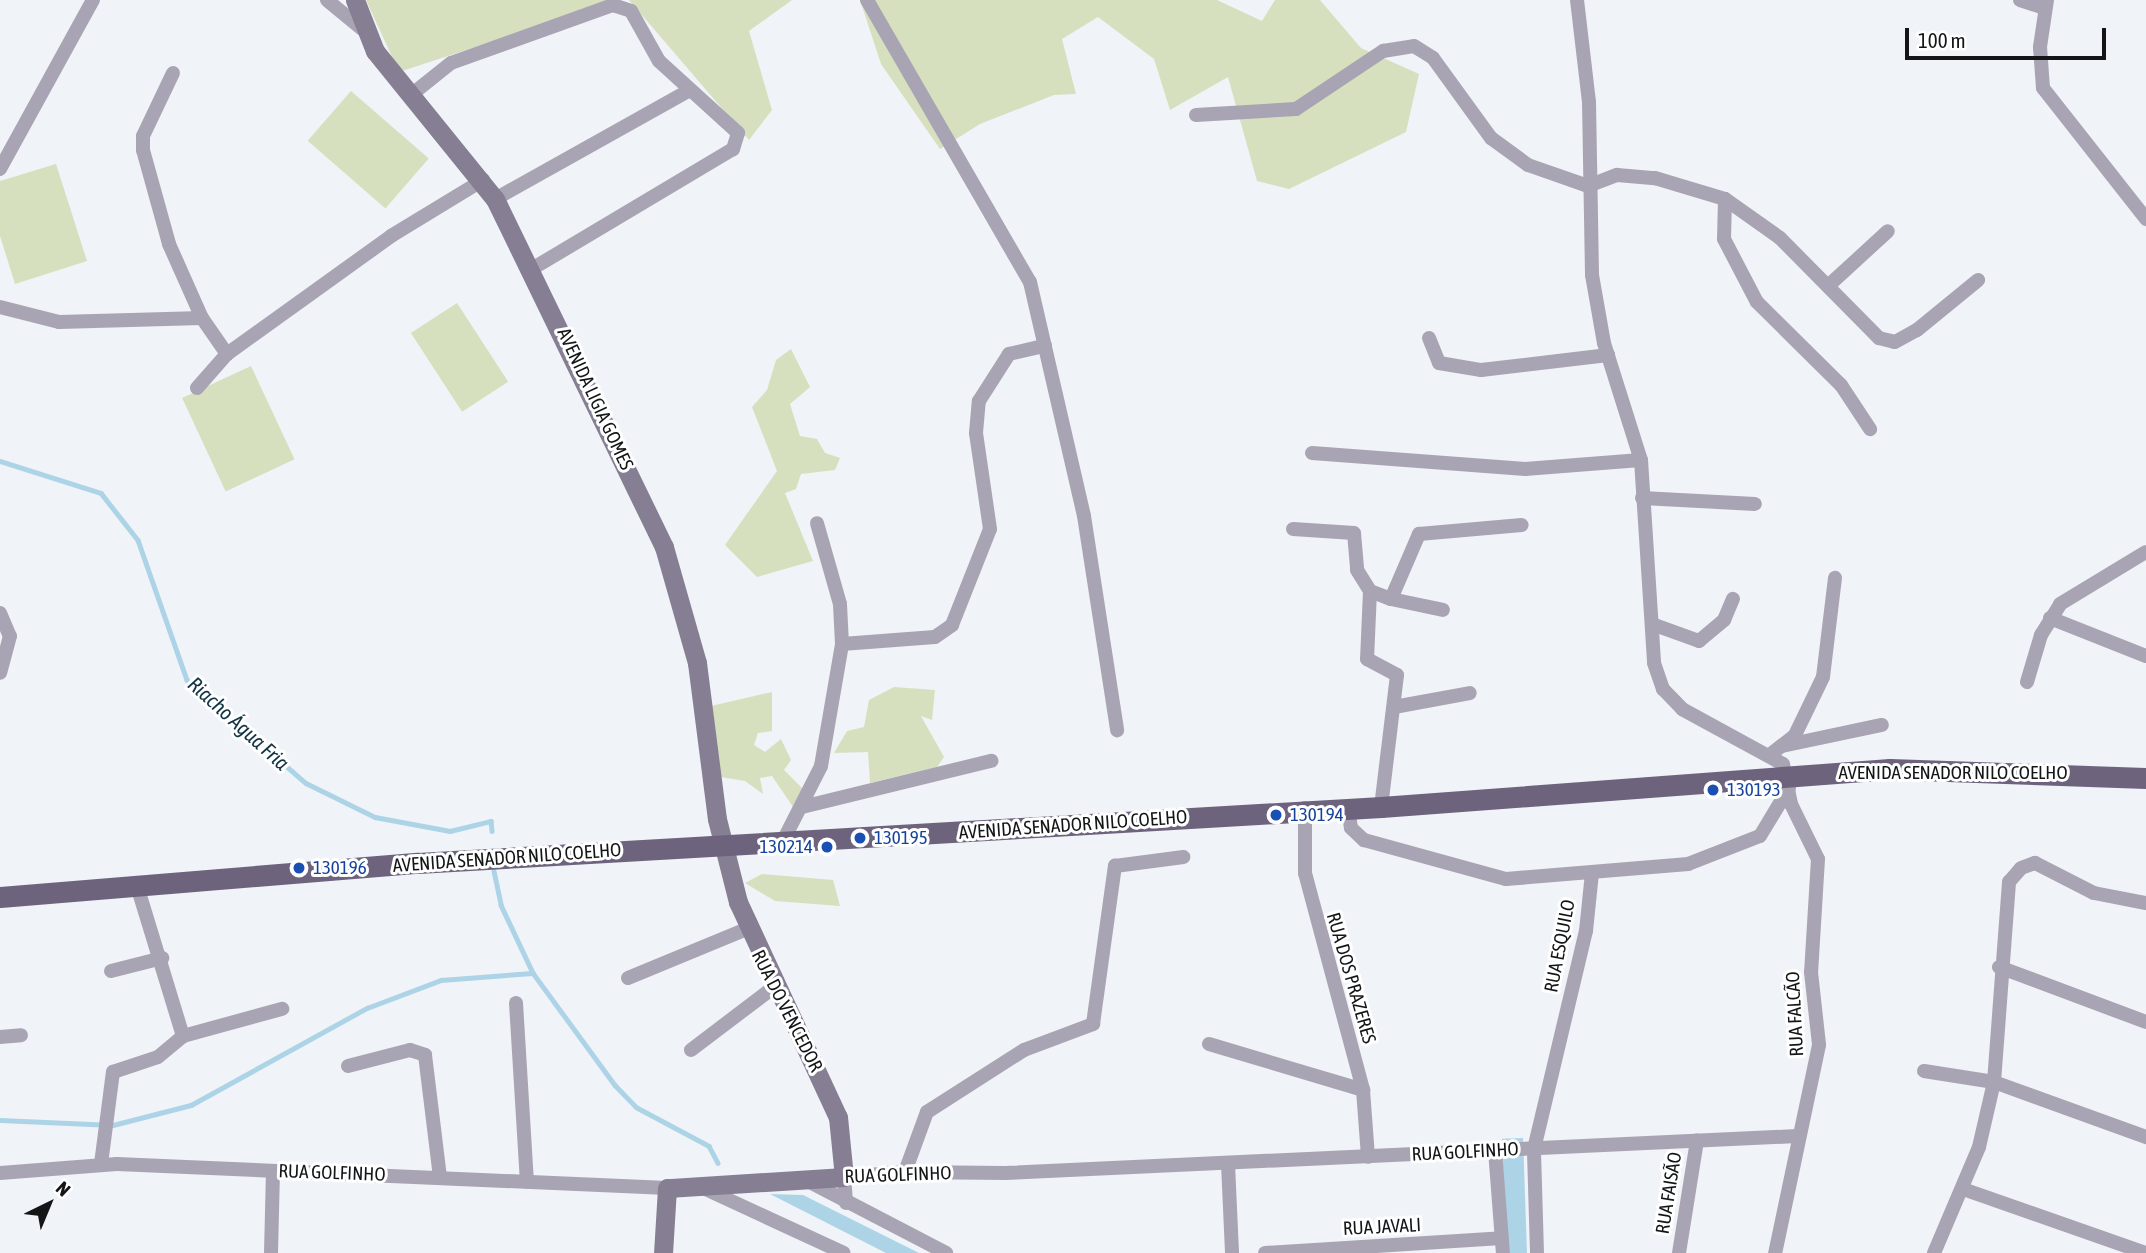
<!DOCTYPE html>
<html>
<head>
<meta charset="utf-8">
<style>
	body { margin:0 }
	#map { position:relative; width:2146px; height:1253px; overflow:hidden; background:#f0f3f8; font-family:"Asap Condensed",sans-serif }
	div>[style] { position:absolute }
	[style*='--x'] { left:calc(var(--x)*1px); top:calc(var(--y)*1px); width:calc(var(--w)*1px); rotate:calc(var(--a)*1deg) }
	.green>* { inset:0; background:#d7e0be; transform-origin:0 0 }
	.water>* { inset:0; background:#add4e6; transform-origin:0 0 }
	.stream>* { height:4.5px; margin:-2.25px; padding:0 2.25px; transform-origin:2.25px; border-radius:2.25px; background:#add4e6 }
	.street>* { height:14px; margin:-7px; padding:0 7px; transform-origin:7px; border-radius:7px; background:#a9a4b3 }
	.secondary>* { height:19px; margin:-9.5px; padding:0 9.5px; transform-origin:9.5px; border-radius:9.5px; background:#867e93 }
	.primary>* { height:21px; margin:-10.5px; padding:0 10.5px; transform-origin:10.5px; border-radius:10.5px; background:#6d637d }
	.dots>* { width:19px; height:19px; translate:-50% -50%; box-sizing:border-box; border:4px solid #fff; border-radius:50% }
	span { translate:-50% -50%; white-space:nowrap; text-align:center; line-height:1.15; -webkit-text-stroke:6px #fff; paint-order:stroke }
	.street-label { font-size:19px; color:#131516 }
	.transit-label { font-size:19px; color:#164399 }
	.left { translate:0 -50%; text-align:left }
	.right { translate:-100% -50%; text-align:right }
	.water-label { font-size:21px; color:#113442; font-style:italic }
	.north { position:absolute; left:14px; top:1169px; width:70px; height:70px; -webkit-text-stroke:5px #fff; paint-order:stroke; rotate:43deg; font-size:19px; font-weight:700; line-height:28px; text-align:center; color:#131516 }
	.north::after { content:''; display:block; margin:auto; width:24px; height:32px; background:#131516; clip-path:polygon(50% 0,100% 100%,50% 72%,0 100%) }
	.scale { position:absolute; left:1905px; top:28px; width:201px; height:32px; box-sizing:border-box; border:4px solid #131516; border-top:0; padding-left:9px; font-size:21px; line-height:24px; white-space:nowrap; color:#131516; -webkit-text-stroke:5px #fff; paint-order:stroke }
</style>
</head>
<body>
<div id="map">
	<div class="green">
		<div style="clip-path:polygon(366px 0,619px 0,399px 72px)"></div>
		<div style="clip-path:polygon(629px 0,792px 0,749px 31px,772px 110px,749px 140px)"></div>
		<div style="clip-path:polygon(860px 0,1217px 0,1262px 21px,1275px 0,1320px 0,1361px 48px,1419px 74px,1406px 132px,1289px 189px,1257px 181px,1228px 77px,1170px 110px,1154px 59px,1098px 17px,1062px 39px,1076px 94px,1054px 95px,980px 124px,940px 149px,881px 64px)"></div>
		<div style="left:351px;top:91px;width:103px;height:66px;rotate:41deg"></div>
		<div style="clip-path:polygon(56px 164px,87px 261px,15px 284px,0 236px,0 181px)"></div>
		<div style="left:457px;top:303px;width:94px;height:55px;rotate:57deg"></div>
		<div style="clip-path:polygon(791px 349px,810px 387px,790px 404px,800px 436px,817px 439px,825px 453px,840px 458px,835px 470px,801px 474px,796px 489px,785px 493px,813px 561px,757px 577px,725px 545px,777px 471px,752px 407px,767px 390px,776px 360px)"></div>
		<div style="left:251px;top:366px;width:103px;height:76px;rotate:65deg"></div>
		<div style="clip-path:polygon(894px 687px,935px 690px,932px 720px,921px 716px,944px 757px,937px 767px,870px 783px,868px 752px,834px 753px,847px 731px,864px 727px,869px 700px)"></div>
		<div style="clip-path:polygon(772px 692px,772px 731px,758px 733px,754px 745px,765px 752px,781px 739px,791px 760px,784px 770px,804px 790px,793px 807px,772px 776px,760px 778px,763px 794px,745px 781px,721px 777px,711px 706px)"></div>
		<div style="clip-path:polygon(762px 874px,833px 880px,840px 906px,775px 901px,745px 883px)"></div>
	</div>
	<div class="water">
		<div style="left:1523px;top:1138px;width:115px;height:21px;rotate:88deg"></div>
		<div style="clip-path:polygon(770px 1194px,803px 1195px,919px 1253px,886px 1253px)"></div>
	</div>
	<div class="stream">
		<div style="--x:0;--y:461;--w:106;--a:17.6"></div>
		<div style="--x:101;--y:493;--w:60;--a:51.8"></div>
		<div style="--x:138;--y:540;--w:148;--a:70.7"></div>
		<div style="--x:187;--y:680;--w:157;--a:40.9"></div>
		<div style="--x:306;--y:783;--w:77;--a:26.2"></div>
		<div style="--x:375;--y:817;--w:76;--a:10.6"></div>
		<div style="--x:450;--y:831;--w:42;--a:-13.7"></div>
		<div style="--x:491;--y:821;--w:10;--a:84"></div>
		<div style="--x:494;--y:871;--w:35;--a:78"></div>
		<div style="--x:501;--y:905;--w:75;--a:64.8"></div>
		<div style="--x:533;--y:973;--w:139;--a:53.8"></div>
		<div style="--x:615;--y:1085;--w:30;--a:46"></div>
		<div style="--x:636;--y:1107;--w:83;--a:28.1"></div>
		<div style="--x:709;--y:1146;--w:19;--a:62"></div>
		<div style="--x:0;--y:1120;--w:113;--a:2.5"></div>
		<div style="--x:113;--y:1125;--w:81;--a:-14.4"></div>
		<div style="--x:191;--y:1105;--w:201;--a:-28.9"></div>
		<div style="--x:367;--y:1008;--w:79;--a:-20.7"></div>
		<div style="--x:441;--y:980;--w:92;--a:-4.4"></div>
	</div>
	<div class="street">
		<div style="--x:327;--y:0;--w:45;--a:39.6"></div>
		<div style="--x:867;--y:0;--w:326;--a:60"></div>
		<div style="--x:1030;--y:282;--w:240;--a:77"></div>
		<div style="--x:1084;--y:516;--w:217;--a:81.2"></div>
		<div style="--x:1577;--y:0;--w:103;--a:83.3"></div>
		<div style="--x:1589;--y:102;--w:173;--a:89"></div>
		<div style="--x:1592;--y:275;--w:69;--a:80"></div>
		<div style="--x:1604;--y:343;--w:123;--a:72.5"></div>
		<div style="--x:1641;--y:460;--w:203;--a:86.3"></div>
		<div style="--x:1654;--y:663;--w:28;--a:71"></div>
		<div style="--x:1663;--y:689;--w:28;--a:46"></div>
		<div style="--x:1682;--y:709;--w:115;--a:28.6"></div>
		<div style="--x:1783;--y:764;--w:41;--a:78.7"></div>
		<div style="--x:1791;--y:804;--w:61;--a:63.9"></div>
		<div style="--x:1818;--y:859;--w:113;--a:93.5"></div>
		<div style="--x:1811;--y:972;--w:73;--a:83.7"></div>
		<div style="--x:1819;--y:1045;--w:213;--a:101.9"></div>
		<div style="--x:2020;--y:0;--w:25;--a:18"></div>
		<div style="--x:2047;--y:0;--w:48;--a:98.5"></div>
		<div style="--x:2040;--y:47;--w:41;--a:85.8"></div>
		<div style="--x:2043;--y:88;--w:167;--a:51.8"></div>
		<div style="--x:173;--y:73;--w:70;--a:115.5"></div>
		<div style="--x:143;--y:136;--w:14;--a:90"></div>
		<div style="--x:143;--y:150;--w:98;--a:74.5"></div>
		<div style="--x:169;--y:244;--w:81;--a:66"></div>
		<div style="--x:202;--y:318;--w:44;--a:55.2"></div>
		<div style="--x:411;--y:95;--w:51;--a:-38.7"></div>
		<div style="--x:451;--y:63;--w:172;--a:-19.7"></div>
		<div style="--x:613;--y:5;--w:19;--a:18"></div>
		<div style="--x:631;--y:11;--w:57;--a:60.8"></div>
		<div style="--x:659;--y:61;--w:107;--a:42.3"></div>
		<div style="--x:738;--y:133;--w:17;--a:107"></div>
		<div style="--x:733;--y:149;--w:233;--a:149.2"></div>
		<div style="--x:1196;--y:115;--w:100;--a:-3.4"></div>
		<div style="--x:1296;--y:109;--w:105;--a:-33.7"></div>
		<div style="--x:1383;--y:51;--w:31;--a:-9"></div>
		<div style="--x:1414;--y:46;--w:22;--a:32"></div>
		<div style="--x:1433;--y:58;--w:99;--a:54.1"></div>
		<div style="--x:1491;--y:138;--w:46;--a:36.1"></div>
		<div style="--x:1528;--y:165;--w:64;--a:19.3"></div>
		<div style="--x:1588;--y:186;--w:31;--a:-21"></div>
		<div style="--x:1617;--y:175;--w:38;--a:5"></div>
		<div style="--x:1655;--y:178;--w:73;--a:16.7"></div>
		<div style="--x:1725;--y:199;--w:67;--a:35.3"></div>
		<div style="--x:1780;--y:238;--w:141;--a:45.3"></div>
		<div style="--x:1879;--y:338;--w:16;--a:14"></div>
		<div style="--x:1895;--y:342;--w:25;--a:-29"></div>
		<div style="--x:1917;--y:330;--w:79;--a:-39.3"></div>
		<div style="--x:0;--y:169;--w:193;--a:-61.2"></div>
		<div style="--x:495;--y:199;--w:221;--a:-29.2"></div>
		<div style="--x:1725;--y:199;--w:40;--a:91.4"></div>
		<div style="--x:1724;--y:239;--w:71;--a:62.4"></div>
		<div style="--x:1757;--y:302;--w:118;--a:44.7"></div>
		<div style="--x:1841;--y:385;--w:53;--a:56.6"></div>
		<div style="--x:1828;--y:286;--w:81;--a:-42.5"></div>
		<div style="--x:0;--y:307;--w:61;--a:14.3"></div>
		<div style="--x:59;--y:322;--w:143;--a:-1.6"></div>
		<div style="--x:1429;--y:338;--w:27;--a:68"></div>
		<div style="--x:1439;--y:363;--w:43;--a:9.5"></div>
		<div style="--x:1481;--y:370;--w:128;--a:-6.7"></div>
		<div style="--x:197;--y:388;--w:45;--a:-48.6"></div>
		<div style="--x:227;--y:354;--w:202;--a:-35.7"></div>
		<div style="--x:391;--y:236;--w:108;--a:-31.3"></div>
		<div style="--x:1312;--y:453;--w:214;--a:4.3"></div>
		<div style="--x:1525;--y:469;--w:116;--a:-4.4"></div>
		<div style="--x:1642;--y:498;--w:113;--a:3"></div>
		<div style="--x:1293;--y:529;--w:61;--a:3.8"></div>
		<div style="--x:1354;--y:533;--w:37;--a:85"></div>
		<div style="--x:1357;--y:570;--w:25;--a:58"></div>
		<div style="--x:1370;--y:591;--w:68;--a:92.5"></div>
		<div style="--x:1367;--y:659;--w:34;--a:28"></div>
		<div style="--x:1397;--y:675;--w:133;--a:96.9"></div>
		<div style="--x:1370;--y:591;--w:22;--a:21"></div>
		<div style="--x:1391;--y:599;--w:71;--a:-66.7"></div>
		<div style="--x:1419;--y:534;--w:103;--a:-5"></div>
		<div style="--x:1391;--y:599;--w:53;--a:11.9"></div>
		<div style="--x:0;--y:613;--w:25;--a:67"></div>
		<div style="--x:10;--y:636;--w:38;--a:105"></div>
		<div style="--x:2050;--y:618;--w:103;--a:21.6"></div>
		<div style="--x:1652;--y:624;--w:50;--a:19.9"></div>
		<div style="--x:1699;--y:641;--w:33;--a:-40"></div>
		<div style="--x:1724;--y:620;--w:23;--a:-67"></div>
		<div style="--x:842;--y:644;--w:93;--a:-4.3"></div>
		<div style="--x:935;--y:637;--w:21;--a:-35"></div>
		<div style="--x:952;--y:625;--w:103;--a:-68.4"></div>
		<div style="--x:990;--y:529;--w:97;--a:-98.3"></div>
		<div style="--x:976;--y:433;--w:32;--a:-85"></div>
		<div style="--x:979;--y:401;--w:56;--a:-57.4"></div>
		<div style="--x:1009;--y:354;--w:37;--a:-13"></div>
		<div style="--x:2027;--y:682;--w:49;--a:-73.4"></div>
		<div style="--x:2041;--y:635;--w:36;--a:-58"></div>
		<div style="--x:2060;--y:604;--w:100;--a:-31.2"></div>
		<div style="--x:1394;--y:707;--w:77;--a:-10.4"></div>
		<div style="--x:1782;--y:746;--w:102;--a:-11.9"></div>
		<div style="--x:1771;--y:754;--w:31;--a:-38"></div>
		<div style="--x:1795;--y:735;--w:64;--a:-64.2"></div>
		<div style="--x:1823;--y:677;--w:100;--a:-83.1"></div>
		<div style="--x:802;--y:807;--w:195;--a:-13.7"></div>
		<div style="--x:1348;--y:807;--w:21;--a:82"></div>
		<div style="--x:1351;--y:828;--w:18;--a:43"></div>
		<div style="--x:1364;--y:840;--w:147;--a:15.4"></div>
		<div style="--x:1506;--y:879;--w:183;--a:-4.7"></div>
		<div style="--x:1688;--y:864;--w:77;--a:-21.3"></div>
		<div style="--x:1760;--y:836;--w:56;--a:-58.9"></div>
		<div style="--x:1305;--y:808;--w:65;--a:90"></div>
		<div style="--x:1305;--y:873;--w:225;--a:75"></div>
		<div style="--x:1363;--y:1090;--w:67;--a:85.7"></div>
		<div style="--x:782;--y:843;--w:86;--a:-63.1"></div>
		<div style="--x:821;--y:766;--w:124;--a:-80.2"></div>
		<div style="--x:842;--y:644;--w:40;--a:-92.9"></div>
		<div style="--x:840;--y:604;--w:84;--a:-105.9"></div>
		<div style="--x:138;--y:889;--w:154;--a:73"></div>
		<div style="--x:183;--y:1036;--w:103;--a:-15.3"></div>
		<div style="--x:1999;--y:967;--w:157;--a:20.5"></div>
		<div style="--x:111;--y:971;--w:53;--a:-14.3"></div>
		<div style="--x:628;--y:978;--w:129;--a:-22.4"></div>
		<div style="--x:516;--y:1003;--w:179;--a:86.5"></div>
		<div style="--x:0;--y:1037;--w:21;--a:-5"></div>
		<div style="--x:1209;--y:1044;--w:161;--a:16.6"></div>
		<div style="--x:691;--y:1050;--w:104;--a:-37.2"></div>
		<div style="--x:348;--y:1066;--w:64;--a:-14.5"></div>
		<div style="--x:410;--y:1050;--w:16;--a:18"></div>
		<div style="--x:425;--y:1055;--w:123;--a:83"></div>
		<div style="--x:1924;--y:1071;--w:71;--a:8.9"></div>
		<div style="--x:1994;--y:1082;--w:162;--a:19.9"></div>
		<div style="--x:1495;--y:1150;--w:103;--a:85.6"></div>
		<div style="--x:101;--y:1164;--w:93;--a:-82.6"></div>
		<div style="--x:113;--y:1072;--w:47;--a:-18.4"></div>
		<div style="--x:158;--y:1057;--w:33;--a:-40"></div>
		<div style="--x:1228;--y:1164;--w:89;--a:87.4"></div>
		<div style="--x:905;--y:1172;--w:64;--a:-69.9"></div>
		<div style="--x:927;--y:1112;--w:115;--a:-32.6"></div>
		<div style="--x:1024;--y:1050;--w:74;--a:-20.6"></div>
		<div style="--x:1093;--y:1024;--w:160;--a:-82.1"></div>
		<div style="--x:1115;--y:866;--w:69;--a:-7.5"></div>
		<div style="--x:0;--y:1173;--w:117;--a:-4.4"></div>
		<div style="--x:117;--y:1164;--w:551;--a:2.5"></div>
		<div style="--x:806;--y:1180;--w:158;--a:27.5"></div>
		<div style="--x:701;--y:1187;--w:157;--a:24.8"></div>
		<div style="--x:1963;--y:1189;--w:194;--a:19.3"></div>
		<div style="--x:846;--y:1203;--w:26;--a:-94"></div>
		<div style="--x:844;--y:1177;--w:61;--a:-4.7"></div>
		<div style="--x:905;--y:1172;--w:100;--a:0.6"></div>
		<div style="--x:1005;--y:1173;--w:793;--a:-2.67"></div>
		<div style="--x:271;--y:1253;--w:82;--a:-88.6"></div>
		<div style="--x:1265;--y:1253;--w:237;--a:-3.6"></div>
		<div style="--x:1537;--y:1253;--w:104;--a:-91.7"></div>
		<div style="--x:1534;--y:1149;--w:224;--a:-76.6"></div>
		<div style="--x:1586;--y:931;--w:58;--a:-84.1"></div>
		<div style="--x:1679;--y:1253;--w:114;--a:-80.9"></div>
		<div style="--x:1934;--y:1253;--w:115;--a:-67"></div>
		<div style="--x:1979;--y:1147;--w:67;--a:-77"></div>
		<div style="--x:1994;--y:1082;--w:201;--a:-85.7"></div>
		<div style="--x:2009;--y:882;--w:18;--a:-49"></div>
		<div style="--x:2021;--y:868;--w:15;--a:-20"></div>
		<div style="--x:2035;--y:863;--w:66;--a:27"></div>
		<div style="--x:2094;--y:893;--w:53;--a:10.9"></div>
	</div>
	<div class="secondary">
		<div style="--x:355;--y:0;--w:55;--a:68.6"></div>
		<div style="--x:375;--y:51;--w:191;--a:51"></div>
		<div style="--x:495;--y:199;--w:387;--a:64.1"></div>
		<div style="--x:664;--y:547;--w:121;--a:74.1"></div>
		<div style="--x:697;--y:663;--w:157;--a:82.7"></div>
		<div style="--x:717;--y:819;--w:86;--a:75.8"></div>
		<div style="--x:738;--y:902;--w:237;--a:65.1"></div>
		<div style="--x:838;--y:1117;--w:60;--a:84.3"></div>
		<div style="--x:844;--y:1177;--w:177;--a:176.4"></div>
		<div style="--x:667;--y:1188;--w:65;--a:93.5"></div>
	</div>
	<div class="primary">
		<div style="--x:0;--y:897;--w:419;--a:-4.7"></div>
		<div style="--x:418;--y:863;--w:965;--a:-3.33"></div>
		<div style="--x:1381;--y:807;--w:510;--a:-4.27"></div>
		<div style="--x:1890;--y:769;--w:256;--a:2"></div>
	</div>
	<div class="dots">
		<div style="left:1713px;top:790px;background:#1a4fb4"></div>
		<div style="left:1276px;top:815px;background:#1a4fb4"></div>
		<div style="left:860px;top:838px;background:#1a4fb4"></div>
		<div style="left:827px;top:847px;background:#1a4fb4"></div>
		<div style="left:299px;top:868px;background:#1a4fb4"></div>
	</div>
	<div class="street-label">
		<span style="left:595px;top:399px;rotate:65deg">AVENIDA LIGIA GOMES</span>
		<span style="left:1953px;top:773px">AVENIDA SENADOR NILO COELHO</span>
		<span style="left:1073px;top:825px;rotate:-4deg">AVENIDA SENADOR NILO COELHO</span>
		<span style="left:507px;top:858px;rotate:-4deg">AVENIDA SENADOR NILO COELHO</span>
		<span style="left:1560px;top:946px;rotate:-79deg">RUA ESQUILO</span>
		<span style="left:1351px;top:978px;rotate:74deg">RUA DOS PRAZERES</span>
		<span style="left:787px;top:1011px;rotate:63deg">RUA DO VENCEDOR</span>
		<span style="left:1795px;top:1014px;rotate:-93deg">RUA FALCÃO</span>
		<span style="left:1465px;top:1152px;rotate:-3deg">RUA GOLFINHO</span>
		<span style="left:332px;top:1173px;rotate:2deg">RUA GOLFINHO</span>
		<span style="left:898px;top:1175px;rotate:-2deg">RUA GOLFINHO</span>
		<span style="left:1669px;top:1193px;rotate:-81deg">RUA FAISÃO</span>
		<span style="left:1382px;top:1227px;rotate:-3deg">RUA JAVALI</span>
	</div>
	<div class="transit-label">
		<span class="left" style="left:1727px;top:790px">130193</span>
		<span class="left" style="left:1290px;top:815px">130194</span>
		<span class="left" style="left:874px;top:838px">130195</span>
		<span class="right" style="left:813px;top:847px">130214</span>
		<span class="left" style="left:313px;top:868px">130196</span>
	</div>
	<div class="water-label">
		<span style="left:239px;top:723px;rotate:42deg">Riacho Água Fria</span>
	</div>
	<div class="north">N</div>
	<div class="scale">100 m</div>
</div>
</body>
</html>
